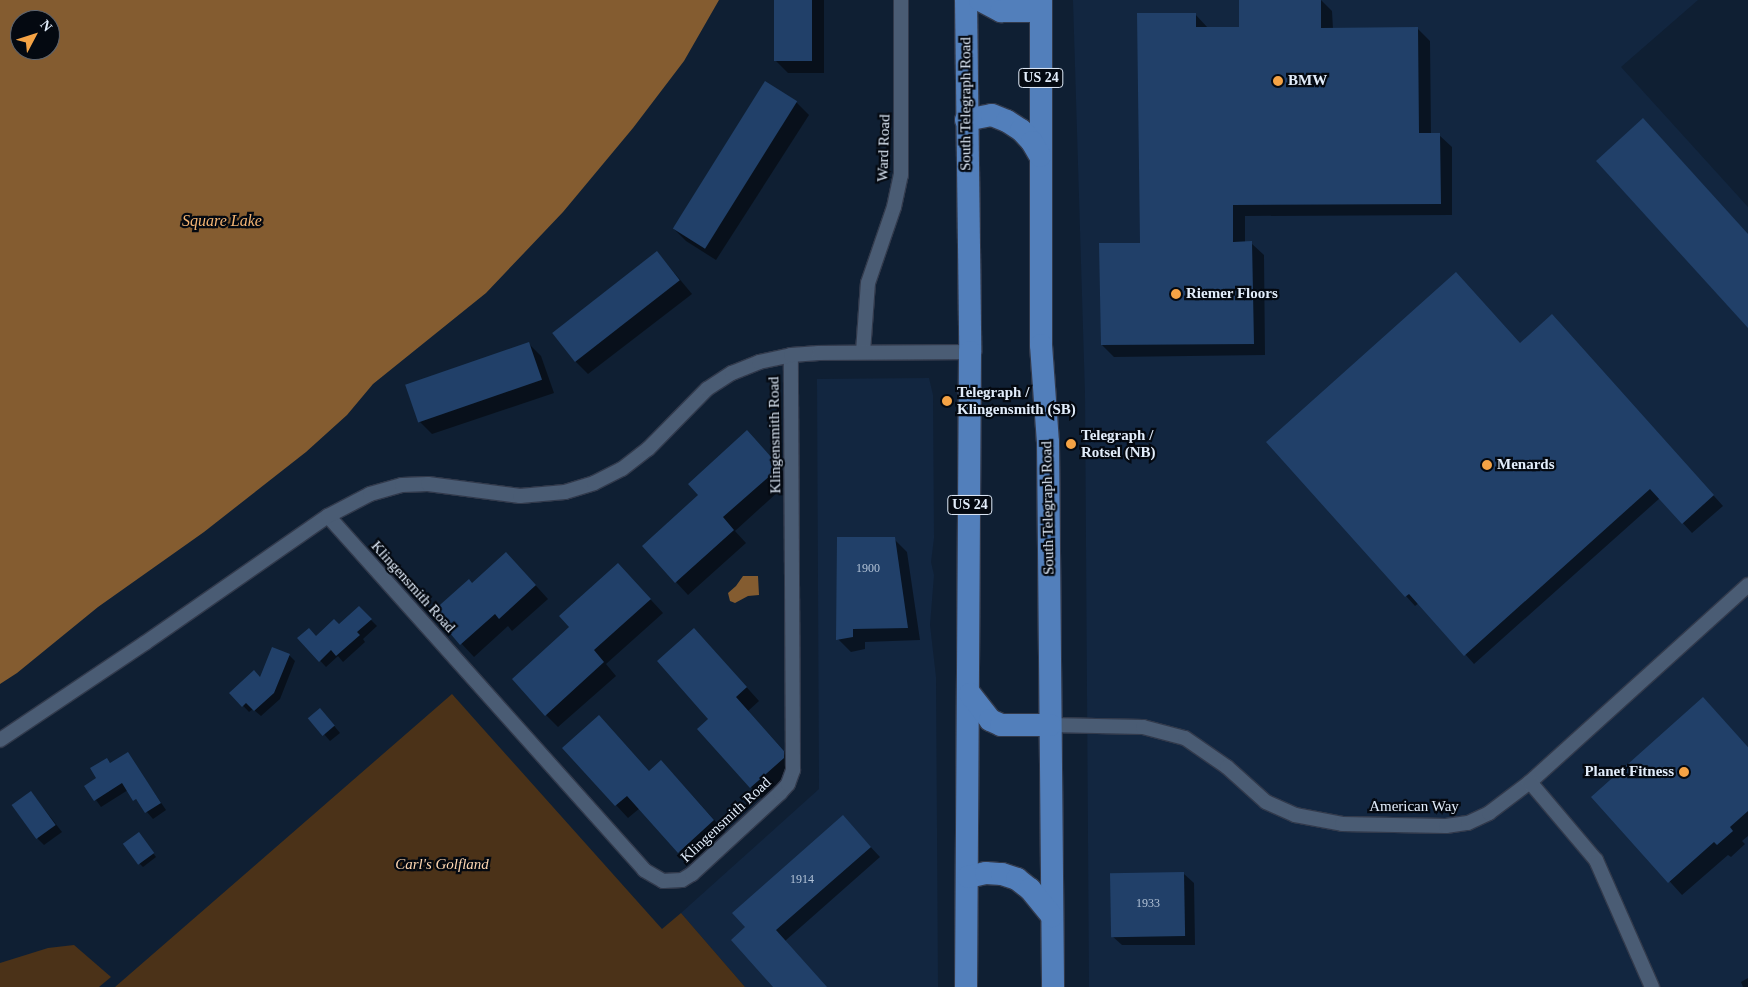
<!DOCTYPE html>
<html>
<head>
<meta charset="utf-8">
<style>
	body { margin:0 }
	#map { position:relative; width:1748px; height:987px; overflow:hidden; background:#0f1f33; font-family:Georgia,serif }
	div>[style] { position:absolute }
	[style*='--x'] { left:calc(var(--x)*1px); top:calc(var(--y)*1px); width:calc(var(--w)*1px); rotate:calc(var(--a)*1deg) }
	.built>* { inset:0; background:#122640 }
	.green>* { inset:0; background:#4b3218 }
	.water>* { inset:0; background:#845c30 }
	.shadow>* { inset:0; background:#0007 }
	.building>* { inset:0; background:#214069; transform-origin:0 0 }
	.roads { filter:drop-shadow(1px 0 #323a4c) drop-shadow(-1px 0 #323a4c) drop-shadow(0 1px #323a4c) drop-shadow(0 -1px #323a4c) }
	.minor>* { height:14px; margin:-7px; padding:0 7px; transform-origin:7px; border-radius:7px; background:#4a5c74 }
	.trunk>* { height:22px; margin:-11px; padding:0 11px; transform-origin:11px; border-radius:11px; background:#527fbb }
	.dots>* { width:14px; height:14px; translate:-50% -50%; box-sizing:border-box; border:2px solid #040911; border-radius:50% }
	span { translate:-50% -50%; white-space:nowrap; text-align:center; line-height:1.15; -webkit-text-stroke:4.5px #040911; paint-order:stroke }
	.number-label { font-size:12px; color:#b2c2d6 }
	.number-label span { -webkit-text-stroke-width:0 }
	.shield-label span { padding:1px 4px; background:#040911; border:1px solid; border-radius:4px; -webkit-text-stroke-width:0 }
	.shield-label { font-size:14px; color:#e2edfb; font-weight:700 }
	.poi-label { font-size:15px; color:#e2edfb; font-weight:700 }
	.left { translate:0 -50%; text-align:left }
	.right { translate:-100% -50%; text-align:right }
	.street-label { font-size:15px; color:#e2edfb }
	.park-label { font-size:15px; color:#fdd6b1; font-style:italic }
	.water-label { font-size:16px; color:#f3b473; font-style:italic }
	.north { position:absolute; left:10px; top:10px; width:50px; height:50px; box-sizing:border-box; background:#040911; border:1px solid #5d646f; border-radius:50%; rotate:50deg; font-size:14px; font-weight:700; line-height:20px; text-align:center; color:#e2edfb }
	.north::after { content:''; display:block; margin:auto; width:18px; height:22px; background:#f5a345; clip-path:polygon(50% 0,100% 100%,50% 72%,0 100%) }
</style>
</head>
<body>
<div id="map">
	<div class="built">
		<div style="clip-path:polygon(1073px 0,1698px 0,1621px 67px,1748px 207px,1748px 987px,1089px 987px,1085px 394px)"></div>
		<div style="clip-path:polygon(929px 378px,933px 395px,934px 538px,931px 562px,934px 575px,930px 625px,936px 677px,938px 987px,745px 987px,681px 913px,819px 789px,817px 379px)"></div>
	</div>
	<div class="green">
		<div style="clip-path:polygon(452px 694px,662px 929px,681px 913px,745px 987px,115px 987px)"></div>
		<div style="clip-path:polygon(74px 945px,111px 977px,99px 987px,0 987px,0 963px,48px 948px)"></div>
	</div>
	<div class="water">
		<div style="clip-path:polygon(evenodd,0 0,719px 0,684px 61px,633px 128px,563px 212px,486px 293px,373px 384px,347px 415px,306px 452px,204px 532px,98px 607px,17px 673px,0 684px,0 0,20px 20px,50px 20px,50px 50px,20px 50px,20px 20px)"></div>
		<div style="clip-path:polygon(743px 576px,758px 576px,759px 595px,748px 596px,735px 603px,730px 601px,728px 593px,736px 586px)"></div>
	</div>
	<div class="shadow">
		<div style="clip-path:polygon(775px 0,824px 0,824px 73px,788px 73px,775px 60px)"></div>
		<div style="clip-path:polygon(1240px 0,1321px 0,1332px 11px,1333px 29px,1418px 29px,1430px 41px,1431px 135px,1439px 135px,1452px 147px,1452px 215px,1245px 216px,1245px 243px,1251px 243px,1264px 255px,1265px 355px,1114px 357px,1102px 345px,1141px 244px,1195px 14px,1208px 28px,1240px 28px)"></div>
		<div style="clip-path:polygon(796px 102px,809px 115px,716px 260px,686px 241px,673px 228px)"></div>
		<div style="clip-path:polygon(657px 252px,692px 294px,588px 374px,575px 361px)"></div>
		<div style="clip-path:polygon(1561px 326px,1723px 506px,1692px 533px,1660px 498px,1474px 664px,1419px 603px,1415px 606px,1406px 596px,1268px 442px,1520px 344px)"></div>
		<div style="clip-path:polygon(528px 343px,541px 356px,554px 393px,432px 434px,419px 421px)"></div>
		<div style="clip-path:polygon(760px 445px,791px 480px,735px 531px,746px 543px,688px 595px,676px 582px)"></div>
		<div style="clip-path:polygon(894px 539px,907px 552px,920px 640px,865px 642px,865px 649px,851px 652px,838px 639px)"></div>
		<div style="clip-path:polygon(618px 564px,663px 613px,606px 664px,616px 676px,558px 727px,546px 715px,571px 628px)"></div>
		<div style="clip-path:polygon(519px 567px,548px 599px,512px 631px,508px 626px,474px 657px,433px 613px,473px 584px)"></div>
		<div style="clip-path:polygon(359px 608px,377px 626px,363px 639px,365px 642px,343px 662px,338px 656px,326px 667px,299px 638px,317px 637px,339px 626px)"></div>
		<div style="clip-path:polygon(706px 642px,759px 701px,748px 711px,797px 765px,797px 771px,763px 800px,698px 729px,710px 719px)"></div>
		<div style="clip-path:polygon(289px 655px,295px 661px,280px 699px,261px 716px,253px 709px,249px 712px,231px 693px,261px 679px)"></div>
		<div style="clip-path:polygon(1703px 698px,1748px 747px,1748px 836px,1742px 841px,1745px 844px,1731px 857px,1728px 855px,1682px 895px,1593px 797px)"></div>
		<div style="clip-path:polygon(326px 716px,340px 733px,330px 741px,310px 718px)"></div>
		<div style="clip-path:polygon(127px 753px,166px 810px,153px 819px,128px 790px,101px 807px,86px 786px,98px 778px,106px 759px,111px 764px)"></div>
		<div style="clip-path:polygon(649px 772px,673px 774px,726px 833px,691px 865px,640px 808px,628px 818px,616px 805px)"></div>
		<div style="clip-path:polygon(31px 792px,62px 832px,44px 845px,38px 839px)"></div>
		<div style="clip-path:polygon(852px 827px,880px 857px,785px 941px,826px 987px,774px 987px,733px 940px)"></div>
		<div style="clip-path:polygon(141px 837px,156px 857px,143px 867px,140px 864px)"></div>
		<div style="clip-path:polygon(1184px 874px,1194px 883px,1195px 945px,1122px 945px,1112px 936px)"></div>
		<div style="clip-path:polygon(1748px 978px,1748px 987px,1743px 987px,1741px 982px)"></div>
	</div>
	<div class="building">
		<div style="left:774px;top:0;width:38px;height:61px"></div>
		<div style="clip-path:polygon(1239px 0,1321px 0,1321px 28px,1418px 27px,1419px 133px,1440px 133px,1441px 204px,1233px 205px,1233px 242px,1252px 241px,1254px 344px,1101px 345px,1099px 243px,1140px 243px,1137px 13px,1196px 13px,1196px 27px,1239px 27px)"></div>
		<div style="left:765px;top:81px;width:38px;height:174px;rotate:32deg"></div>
		<div style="clip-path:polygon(1643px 118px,1748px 234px,1748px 328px,1596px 161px)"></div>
		<div style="left:657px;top:251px;width:37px;height:133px;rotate:52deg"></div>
		<div style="clip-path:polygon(1456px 272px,1520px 343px,1552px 314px,1714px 495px,1682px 524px,1650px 489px,1464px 656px,1409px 594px,1405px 597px,1266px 442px)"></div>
		<div style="left:529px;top:342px;width:40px;height:131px;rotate:71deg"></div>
		<div style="clip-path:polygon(747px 430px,780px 467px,723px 517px,734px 530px,675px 583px,642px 546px,698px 495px,688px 484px)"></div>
		<div style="clip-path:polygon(837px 537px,895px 537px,908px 628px,853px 629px,853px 637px,836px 640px)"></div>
		<div style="clip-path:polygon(506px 552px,536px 585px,499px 619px,495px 614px,460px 645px,432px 612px,469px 579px,472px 583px)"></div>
		<div style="clip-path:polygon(618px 563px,651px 599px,594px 650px,604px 662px,545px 716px,512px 679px,569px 627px,559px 616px)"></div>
		<div style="clip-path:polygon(359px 606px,372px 619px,357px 632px,360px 635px,336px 656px,331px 650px,319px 662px,297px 638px,309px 628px,316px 636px,334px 619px,339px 624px)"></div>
		<div style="clip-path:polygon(694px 628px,747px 687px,736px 697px,784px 751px,784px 758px,750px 788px,697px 729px,708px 719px,657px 661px)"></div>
		<div style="clip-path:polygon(272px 647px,290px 654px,274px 693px,254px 711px,246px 703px,242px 707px,229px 693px,254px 670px,260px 677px)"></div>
		<div style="clip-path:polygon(1703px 697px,1748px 747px,1748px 811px,1730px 827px,1733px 831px,1717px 845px,1714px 842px,1668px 883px,1591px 797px)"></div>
		<div style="left:320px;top:708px;width:23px;height:16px;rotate:50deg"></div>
		<div style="clip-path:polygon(599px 715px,649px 771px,661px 760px,714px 820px,678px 853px,627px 796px,615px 806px,562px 748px)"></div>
		<div style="clip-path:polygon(128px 752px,161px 803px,145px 813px,136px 799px,133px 801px,122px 783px,94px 801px,84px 786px,96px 778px,90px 768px,107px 758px,110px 763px)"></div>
		<div style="left:31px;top:791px;width:42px;height:24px;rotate:54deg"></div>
		<div style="clip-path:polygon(843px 815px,871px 847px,776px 930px,827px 987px,773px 987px,731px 940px,745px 927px,732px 913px)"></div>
		<div style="left:139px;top:832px;width:26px;height:20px;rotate:54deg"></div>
		<div style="left:1184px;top:872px;width:64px;height:74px;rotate:89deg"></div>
	</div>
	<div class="roads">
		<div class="minor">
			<div style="--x:863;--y:352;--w:69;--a:-85.9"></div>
			<div style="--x:868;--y:283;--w:80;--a:-71.1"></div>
			<div style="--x:894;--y:207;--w:33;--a:-78"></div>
			<div style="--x:901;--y:175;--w:175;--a:-90"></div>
			<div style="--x:328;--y:516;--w:475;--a:48.2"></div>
			<div style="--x:644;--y:870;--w:22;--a:30"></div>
			<div style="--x:663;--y:881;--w:19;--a:-3"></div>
			<div style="--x:682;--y:880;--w:12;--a:-31"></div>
			<div style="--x:692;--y:874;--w:120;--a:-42.6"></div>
			<div style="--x:780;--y:793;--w:12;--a:-48"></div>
			<div style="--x:788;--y:784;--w:15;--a:-70"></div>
			<div style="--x:793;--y:770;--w:415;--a:-90.3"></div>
			<div style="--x:1050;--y:725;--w:93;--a:1.2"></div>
			<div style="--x:1143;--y:727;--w:43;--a:14.7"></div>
			<div style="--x:1185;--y:738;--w:51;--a:34.6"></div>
			<div style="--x:1227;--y:767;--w:52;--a:41.9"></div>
			<div style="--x:1266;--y:802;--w:32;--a:24"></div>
			<div style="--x:1295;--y:815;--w:48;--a:10.8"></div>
			<div style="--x:1342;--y:824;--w:104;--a:1.1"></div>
			<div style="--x:1446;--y:826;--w:22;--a:-8"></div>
			<div style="--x:1468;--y:823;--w:23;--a:-25"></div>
			<div style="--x:1489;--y:813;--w:51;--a:-37.1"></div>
			<div style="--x:1530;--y:782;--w:294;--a:-42.1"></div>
			<div style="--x:0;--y:740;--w:174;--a:-33.8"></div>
			<div style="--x:145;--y:643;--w:223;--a:-34.8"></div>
			<div style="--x:328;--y:516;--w:47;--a:-27.6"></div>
			<div style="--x:370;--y:494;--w:33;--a:-16"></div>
			<div style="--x:402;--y:485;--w:26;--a:-2"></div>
			<div style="--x:428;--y:484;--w:93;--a:7.4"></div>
			<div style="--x:520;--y:496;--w:45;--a:-5.1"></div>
			<div style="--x:565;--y:492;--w:30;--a:-17"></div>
			<div style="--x:594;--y:483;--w:31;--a:-27"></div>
			<div style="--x:622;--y:469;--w:33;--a:-38"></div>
			<div style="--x:648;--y:449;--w:84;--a:-45.5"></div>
			<div style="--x:707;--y:389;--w:30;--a:-33"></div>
			<div style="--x:732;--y:373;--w:29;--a:-22"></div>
			<div style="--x:759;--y:362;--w:33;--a:-12"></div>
			<div style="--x:791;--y:355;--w:28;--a:-4"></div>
			<div style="--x:819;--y:353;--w:151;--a:-0.4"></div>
			<div style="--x:1530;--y:782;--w:102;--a:49.8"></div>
			<div style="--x:1596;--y:860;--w:139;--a:66.2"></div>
		</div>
		<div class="trunk">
			<div style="--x:966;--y:0;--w:352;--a:89.3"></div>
			<div style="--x:970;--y:352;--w:635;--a:90.36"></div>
			<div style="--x:980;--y:0;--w:24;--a:28"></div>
			<div style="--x:1001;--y:11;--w:40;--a:0"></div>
			<div style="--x:1041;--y:0;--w:345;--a:90"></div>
			<div style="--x:1041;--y:345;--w:97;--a:85.9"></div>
			<div style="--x:1048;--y:442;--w:545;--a:89.47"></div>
			<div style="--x:966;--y:120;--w:26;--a:-11"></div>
			<div style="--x:992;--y:115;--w:16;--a:22"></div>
			<div style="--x:1007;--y:121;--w:17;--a:33"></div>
			<div style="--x:1021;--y:130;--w:16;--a:47"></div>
			<div style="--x:1032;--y:142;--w:16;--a:60"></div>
			<div style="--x:970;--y:694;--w:33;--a:52"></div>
			<div style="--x:990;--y:720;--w:12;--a:24"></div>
			<div style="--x:1001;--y:725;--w:49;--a:0"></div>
			<div style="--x:968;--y:877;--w:18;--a:-13"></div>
			<div style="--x:986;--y:873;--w:16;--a:4"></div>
			<div style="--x:1002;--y:874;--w:16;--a:18"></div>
			<div style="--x:1017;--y:879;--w:16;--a:38"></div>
			<div style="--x:1030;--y:889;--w:35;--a:51"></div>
		</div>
	</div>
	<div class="dots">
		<div style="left:1278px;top:81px;background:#f5a345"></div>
		<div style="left:1176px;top:294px;background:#f5a345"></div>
		<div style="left:947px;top:401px;background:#f5a345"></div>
		<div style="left:1071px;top:444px;background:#f5a345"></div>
		<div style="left:1487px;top:465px;background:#f5a345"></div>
		<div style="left:1684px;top:772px;background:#f5a345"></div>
	</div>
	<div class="number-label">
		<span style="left:868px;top:569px">1900</span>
		<span style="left:802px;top:880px">1914</span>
		<span style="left:1148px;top:904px">1933</span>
	</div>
	<div class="shield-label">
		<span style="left:1041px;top:78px">US 24</span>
		<span style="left:970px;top:505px">US 24</span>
	</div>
	<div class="poi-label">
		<span class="left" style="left:1288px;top:81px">BMW</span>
		<span class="left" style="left:1186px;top:294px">Riemer Floors</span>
		<span class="left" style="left:957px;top:401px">Telegraph /<br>Klingensmith (SB)</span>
		<span class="left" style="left:1081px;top:444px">Telegraph /<br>Rotsel (NB)</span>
		<span class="left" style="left:1497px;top:465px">Menards</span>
		<span class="right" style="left:1674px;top:772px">Planet Fitness</span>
	</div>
	<div class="street-label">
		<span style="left:966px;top:104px;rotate:-90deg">South Telegraph Road</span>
		<span style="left:884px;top:148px;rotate:-88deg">Ward Road</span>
		<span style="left:775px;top:435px;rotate:-91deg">Klingensmith Road</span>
		<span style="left:1048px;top:508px;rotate:-91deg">South Telegraph Road</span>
		<span style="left:413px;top:587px;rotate:48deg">Klingensmith Road</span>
		<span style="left:1414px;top:807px">American Way</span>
		<span style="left:726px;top:820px;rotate:-43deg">Klingensmith Road</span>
	</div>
	<div class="park-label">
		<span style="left:442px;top:865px">Carl's Golfland</span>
	</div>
	<div class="water-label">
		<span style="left:222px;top:221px">Square Lake</span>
	</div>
	<div class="north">N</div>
</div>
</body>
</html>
